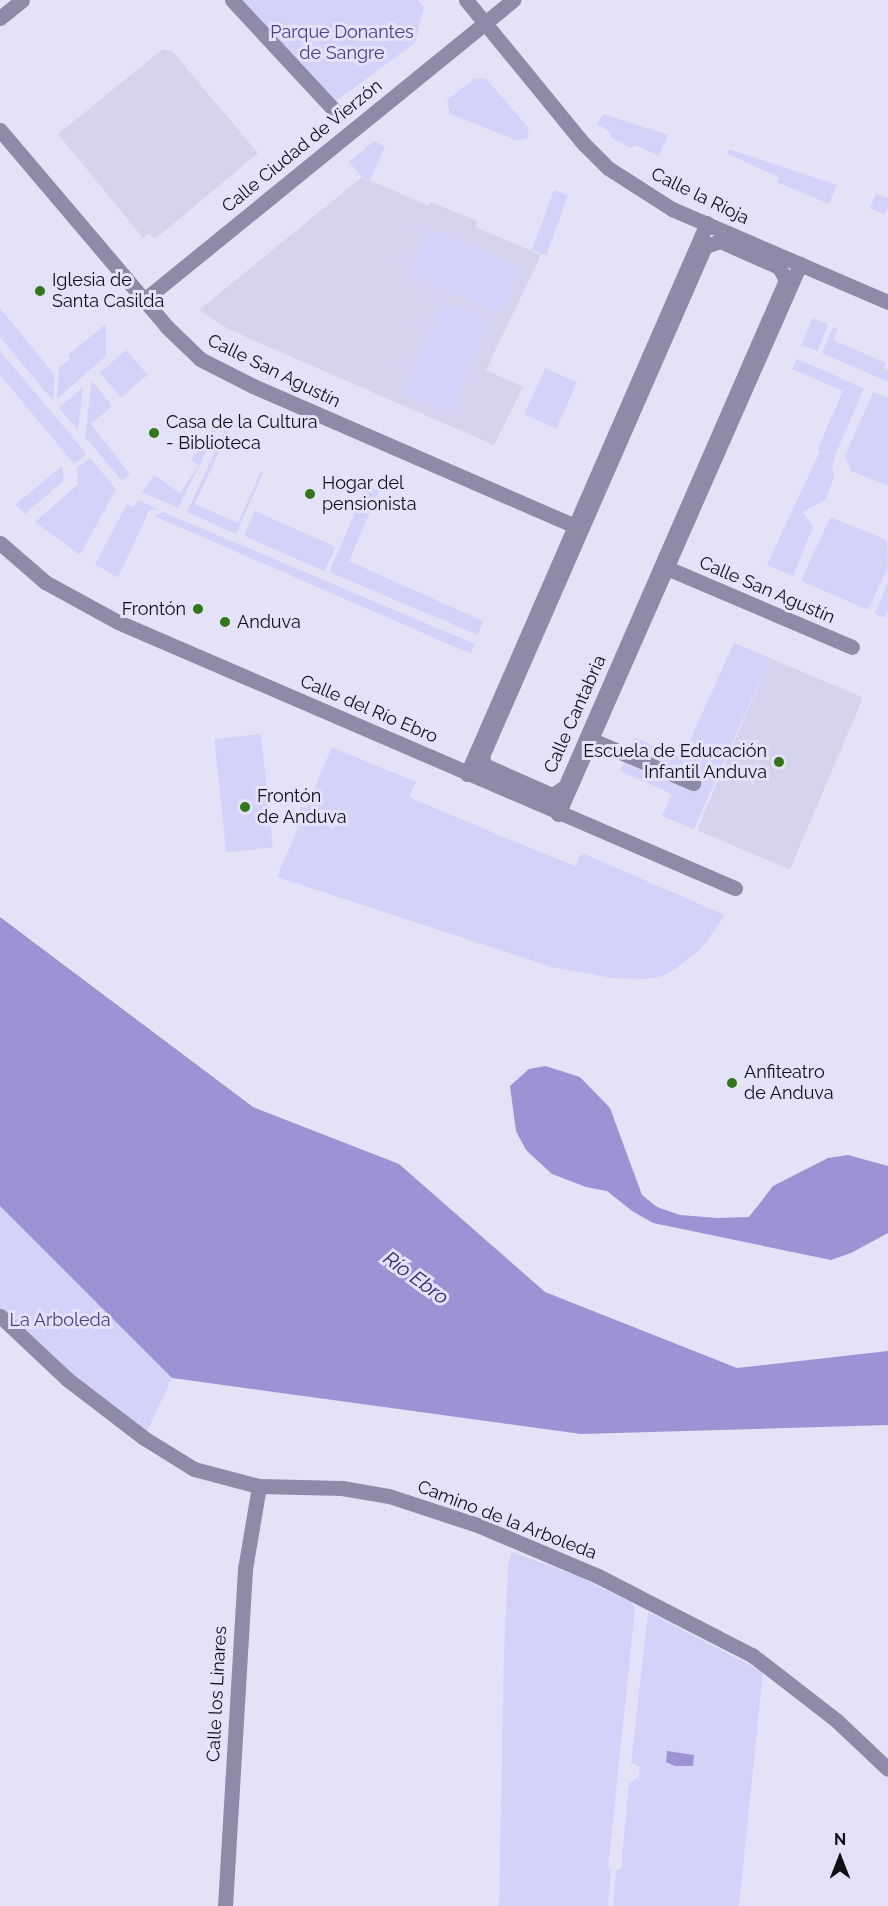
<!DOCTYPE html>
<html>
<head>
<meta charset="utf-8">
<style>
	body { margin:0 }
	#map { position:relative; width:888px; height:1906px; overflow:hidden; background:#e4e2f7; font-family:Raleway,sans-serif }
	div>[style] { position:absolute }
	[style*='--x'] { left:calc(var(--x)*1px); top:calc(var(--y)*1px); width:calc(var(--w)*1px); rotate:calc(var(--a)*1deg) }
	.built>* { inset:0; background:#d5d3ee; transform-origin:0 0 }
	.green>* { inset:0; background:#d5d2f9; transform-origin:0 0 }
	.water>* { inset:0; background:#9b93d4 }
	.pedestrian>* { height:15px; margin:-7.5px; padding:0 7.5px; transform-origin:7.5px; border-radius:7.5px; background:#8d8ba7 }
	.minor>* { height:15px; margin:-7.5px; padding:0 7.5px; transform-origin:7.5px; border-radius:7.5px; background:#8d8ba7 }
	.dots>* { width:16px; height:16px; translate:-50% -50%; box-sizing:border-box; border:3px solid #e4e2f7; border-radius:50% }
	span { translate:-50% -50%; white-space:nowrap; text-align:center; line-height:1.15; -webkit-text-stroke:6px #e4e2f7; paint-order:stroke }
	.park-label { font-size:18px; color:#4c3c89 }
	.street-label { font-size:18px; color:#100f16 }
	.poi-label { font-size:18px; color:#100f16 }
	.left { translate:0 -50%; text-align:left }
	.right { translate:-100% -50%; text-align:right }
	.water-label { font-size:20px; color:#382671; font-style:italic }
	.north { position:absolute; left:810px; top:1828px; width:60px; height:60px; -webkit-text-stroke:4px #e4e2f7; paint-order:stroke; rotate:0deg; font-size:16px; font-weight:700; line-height:24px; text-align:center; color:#100f16 }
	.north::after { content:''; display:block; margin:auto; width:21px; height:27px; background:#100f16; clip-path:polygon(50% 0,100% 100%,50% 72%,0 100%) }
</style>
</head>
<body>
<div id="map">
	<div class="built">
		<div style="clip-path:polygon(163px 49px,172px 51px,258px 153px,155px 239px,149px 233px,143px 238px,58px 134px)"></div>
		<div style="clip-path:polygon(362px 177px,429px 206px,431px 202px,477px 221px,475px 227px,541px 255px,486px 370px,523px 387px,494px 445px,230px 330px,199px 310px)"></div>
		<div style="left:770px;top:658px;width:101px;height:187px;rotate:23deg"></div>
	</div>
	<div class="green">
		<div style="clip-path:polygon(240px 0,418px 0,424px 7px,415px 43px,336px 101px)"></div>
		<div style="clip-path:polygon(475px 78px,486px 79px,529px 128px,527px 139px,516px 140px,450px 114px,447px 100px)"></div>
		<div style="clip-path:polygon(603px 114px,668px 135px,659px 156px,635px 145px,631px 148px,610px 137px,611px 133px,597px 124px)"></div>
		<div style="clip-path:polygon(374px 141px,385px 147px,370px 180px,362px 177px,349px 162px)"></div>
		<div style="clip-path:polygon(729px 149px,837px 185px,829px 204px,777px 182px,779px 177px,727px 154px)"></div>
		<div style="left:554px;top:190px;width:15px;height:64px;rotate:20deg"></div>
		<div style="clip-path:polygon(876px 194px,888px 198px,888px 207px,884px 215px,870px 208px)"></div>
		<div style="left:429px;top:228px;width:100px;height:51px;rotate:23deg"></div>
		<div style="left:443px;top:300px;width:51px;height:101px;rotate:23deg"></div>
		<div style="clip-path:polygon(0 308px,53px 373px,55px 371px,53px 401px,0 337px)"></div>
		<div style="left:812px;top:318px;width:17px;height:29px;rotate:21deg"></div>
		<div style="clip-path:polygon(106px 324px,106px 356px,57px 399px,59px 368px,70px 359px,68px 355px)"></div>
		<div style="clip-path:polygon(833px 327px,838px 328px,833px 340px,886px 363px,884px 368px,888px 370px,888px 382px,822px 353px)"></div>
		<div style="left:126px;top:350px;width:33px;height:35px;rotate:49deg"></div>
		<div style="clip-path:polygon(0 351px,87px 454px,74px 464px,0 375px)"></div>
		<div style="clip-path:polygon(797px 359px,864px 388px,837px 451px,832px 465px,834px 476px,826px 499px,803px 512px,813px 527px,793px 576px,767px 565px,820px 451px,817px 450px,843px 391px,792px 369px)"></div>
		<div style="left:545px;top:368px;width:35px;height:51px;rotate:24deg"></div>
		<div style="clip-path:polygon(92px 380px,112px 406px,91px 424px,130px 474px,122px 481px,85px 437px)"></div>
		<div style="clip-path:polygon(83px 387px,78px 430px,59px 408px)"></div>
		<div style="clip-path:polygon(873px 392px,888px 398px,888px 486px,851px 471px,845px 456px)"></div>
		<div style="clip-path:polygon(228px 423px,231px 425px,195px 504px,238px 523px,261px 471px,263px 473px,236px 534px,187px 512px)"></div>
		<div style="clip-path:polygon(215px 426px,218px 428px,178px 508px,142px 492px,154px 475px,180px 493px,199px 465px,191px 460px)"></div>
		<div style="clip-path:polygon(90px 458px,116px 489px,80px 555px,35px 522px,78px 484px,77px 468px)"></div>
		<div style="clip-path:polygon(62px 466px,64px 480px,25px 514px,15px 505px)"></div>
		<div style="clip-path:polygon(367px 486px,379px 491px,349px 561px,483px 621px,478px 635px,329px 572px)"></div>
		<div style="clip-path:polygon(138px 500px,157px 509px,149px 511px,118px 578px,95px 564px,127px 504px,134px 507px)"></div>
		<div style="left:255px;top:511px;width:88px;height:27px;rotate:24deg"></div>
		<div style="clip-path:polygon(163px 512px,475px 644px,471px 654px,154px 516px)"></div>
		<div style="clip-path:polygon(830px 517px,887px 540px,888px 567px,868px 610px,801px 581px)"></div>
		<div style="clip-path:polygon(888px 582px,888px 610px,884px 618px,875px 614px)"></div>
		<div style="clip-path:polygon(734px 643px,770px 658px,694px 829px,662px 816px,672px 794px,620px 771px,624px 763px,695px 793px,702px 778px,630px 748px,634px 737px,682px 758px)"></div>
		<div style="left:261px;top:734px;width:114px;height:47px;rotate:84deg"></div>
		<div style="clip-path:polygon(332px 747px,416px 782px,409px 797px,499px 835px,575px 866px,582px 853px,725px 915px,702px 948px,675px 969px,663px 976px,646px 979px,612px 978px,552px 967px,277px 877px,298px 828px,292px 824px,301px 806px,306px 808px)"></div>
		<div style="clip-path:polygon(0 1206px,172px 1378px,144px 1438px,0 1316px)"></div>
		<div style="clip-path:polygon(512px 1552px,577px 1576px,631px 1602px,635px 1609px,608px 1868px,611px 1869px,608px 1906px,499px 1906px,504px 1656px,508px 1566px)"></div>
		<div style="clip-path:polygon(648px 1612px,763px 1672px,739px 1906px,613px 1906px,616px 1870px,621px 1869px,629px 1784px,639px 1776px,640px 1767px,631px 1763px)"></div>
	</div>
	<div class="water">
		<div style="clip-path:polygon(0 917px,253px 1107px,399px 1164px,545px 1292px,737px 1368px,888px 1351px,888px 1425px,581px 1434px,172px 1378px,0 1206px)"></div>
		<div style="clip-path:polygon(545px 1066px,580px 1077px,610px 1108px,642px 1195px,657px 1207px,680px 1215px,717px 1218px,749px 1217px,773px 1186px,828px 1158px,848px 1155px,888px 1166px,888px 1233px,851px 1253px,831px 1260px,653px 1223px,632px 1211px,607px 1191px,586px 1187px,552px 1174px,526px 1150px,516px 1131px,510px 1086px,529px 1069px)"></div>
		<div style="clip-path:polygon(667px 1751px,694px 1755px,693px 1766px,675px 1766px,666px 1762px)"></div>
	</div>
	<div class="pedestrian">
		<div style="--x:232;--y:0;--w:156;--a:47.1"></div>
		<div style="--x:720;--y:241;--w:64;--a:23.8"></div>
		<div style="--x:779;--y:267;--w:15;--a:62"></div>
		<div style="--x:786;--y:280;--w:553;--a:113.55"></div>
		<div style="--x:565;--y:787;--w:15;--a:148"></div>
		<div style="--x:552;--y:795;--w:74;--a:-156.2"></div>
		<div style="--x:484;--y:765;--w:9;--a:-103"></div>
		<div style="--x:482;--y:756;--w:557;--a:-66.38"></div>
		<div style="--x:705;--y:246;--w:16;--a:-18"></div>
	</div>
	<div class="minor">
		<div style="--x:466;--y:0;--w:186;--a:50.7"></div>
		<div style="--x:584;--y:144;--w:34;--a:45"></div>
		<div style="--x:608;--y:168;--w:76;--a:32.6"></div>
		<div style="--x:672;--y:209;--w:235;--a:23.3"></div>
		<div style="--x:0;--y:18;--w:28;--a:-39"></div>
		<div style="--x:0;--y:130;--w:257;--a:49.7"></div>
		<div style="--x:166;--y:326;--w:47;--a:44.1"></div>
		<div style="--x:200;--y:359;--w:59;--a:27"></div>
		<div style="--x:253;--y:386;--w:351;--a:23.5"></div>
		<div style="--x:144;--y:300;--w:476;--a:-39.1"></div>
		<div style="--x:0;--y:543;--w:60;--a:40.9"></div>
		<div style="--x:45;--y:582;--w:83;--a:28.7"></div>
		<div style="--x:118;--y:622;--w:672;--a:23.32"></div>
		<div style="--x:667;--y:568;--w:201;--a:23.1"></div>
		<div style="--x:592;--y:740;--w:110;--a:23.1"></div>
		<div style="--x:467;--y:774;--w:601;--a:-66.46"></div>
		<div style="--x:558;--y:814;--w:601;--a:-66.25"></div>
		<div style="--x:0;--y:1316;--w:92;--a:43.2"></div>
		<div style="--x:67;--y:1379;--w:97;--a:37.5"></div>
		<div style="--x:144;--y:1438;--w:59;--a:31.8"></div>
		<div style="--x:194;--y:1469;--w:67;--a:14.7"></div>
		<div style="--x:259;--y:1486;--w:83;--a:1.4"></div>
		<div style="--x:342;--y:1488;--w:48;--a:9.7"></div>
		<div style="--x:389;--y:1496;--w:96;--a:18.2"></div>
		<div style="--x:480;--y:1526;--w:128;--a:23"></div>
		<div style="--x:598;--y:1576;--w:173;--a:27.2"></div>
		<div style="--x:752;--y:1655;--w:106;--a:37.7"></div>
		<div style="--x:836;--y:1720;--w:71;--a:43.3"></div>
		<div style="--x:225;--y:1906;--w:338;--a:-86.6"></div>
		<div style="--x:245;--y:1569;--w:84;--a:-80.4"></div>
	</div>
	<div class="dots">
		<div style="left:40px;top:291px;background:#317719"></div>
		<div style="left:154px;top:433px;background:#317719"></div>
		<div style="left:310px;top:494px;background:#317719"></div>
		<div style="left:198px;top:609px;background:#317719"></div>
		<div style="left:225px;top:622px;background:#317719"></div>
		<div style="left:779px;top:762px;background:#317719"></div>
		<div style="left:245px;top:807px;background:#317719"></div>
		<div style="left:732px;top:1083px;background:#317719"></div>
	</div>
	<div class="park-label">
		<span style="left:342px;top:43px">Parque Donantes<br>de Sangre</span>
		<span style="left:60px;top:1320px">La Arboleda</span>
	</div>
	<div class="street-label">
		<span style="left:302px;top:146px;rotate:-39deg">Calle Ciudad de Vierzón</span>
		<span style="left:700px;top:196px;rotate:26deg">Calle la Rioja</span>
		<span style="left:274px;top:371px;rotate:26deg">Calle San Agustín</span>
		<span style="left:767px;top:590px;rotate:23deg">Calle San Agustín</span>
		<span style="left:369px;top:709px;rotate:23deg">Calle del Río Ebro</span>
		<span style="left:575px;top:714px;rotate:-66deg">Calle Cantabria</span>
		<span style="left:507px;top:1520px;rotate:21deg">Camino de la Arboleda</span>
		<span style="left:217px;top:1694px;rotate:-87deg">Calle los Linares</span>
	</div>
	<div class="poi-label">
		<span class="left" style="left:52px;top:291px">Iglesia de<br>Santa Casilda</span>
		<span class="left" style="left:166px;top:433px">Casa de la Cultura<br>- Biblioteca</span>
		<span class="left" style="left:322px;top:494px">Hogar del<br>pensionista</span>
		<span class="right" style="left:186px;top:609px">Frontón</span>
		<span class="left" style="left:237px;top:622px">Anduva</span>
		<span class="right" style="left:767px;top:762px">Escuela de Educación<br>Infantil Anduva</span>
		<span class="left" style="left:257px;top:807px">Frontón<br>de Anduva</span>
		<span class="left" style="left:744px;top:1083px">Anfiteatro<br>de Anduva</span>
	</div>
	<div class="water-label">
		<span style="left:416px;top:1278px;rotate:36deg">Río Ebro</span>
	</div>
	<div class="north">N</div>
</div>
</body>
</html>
